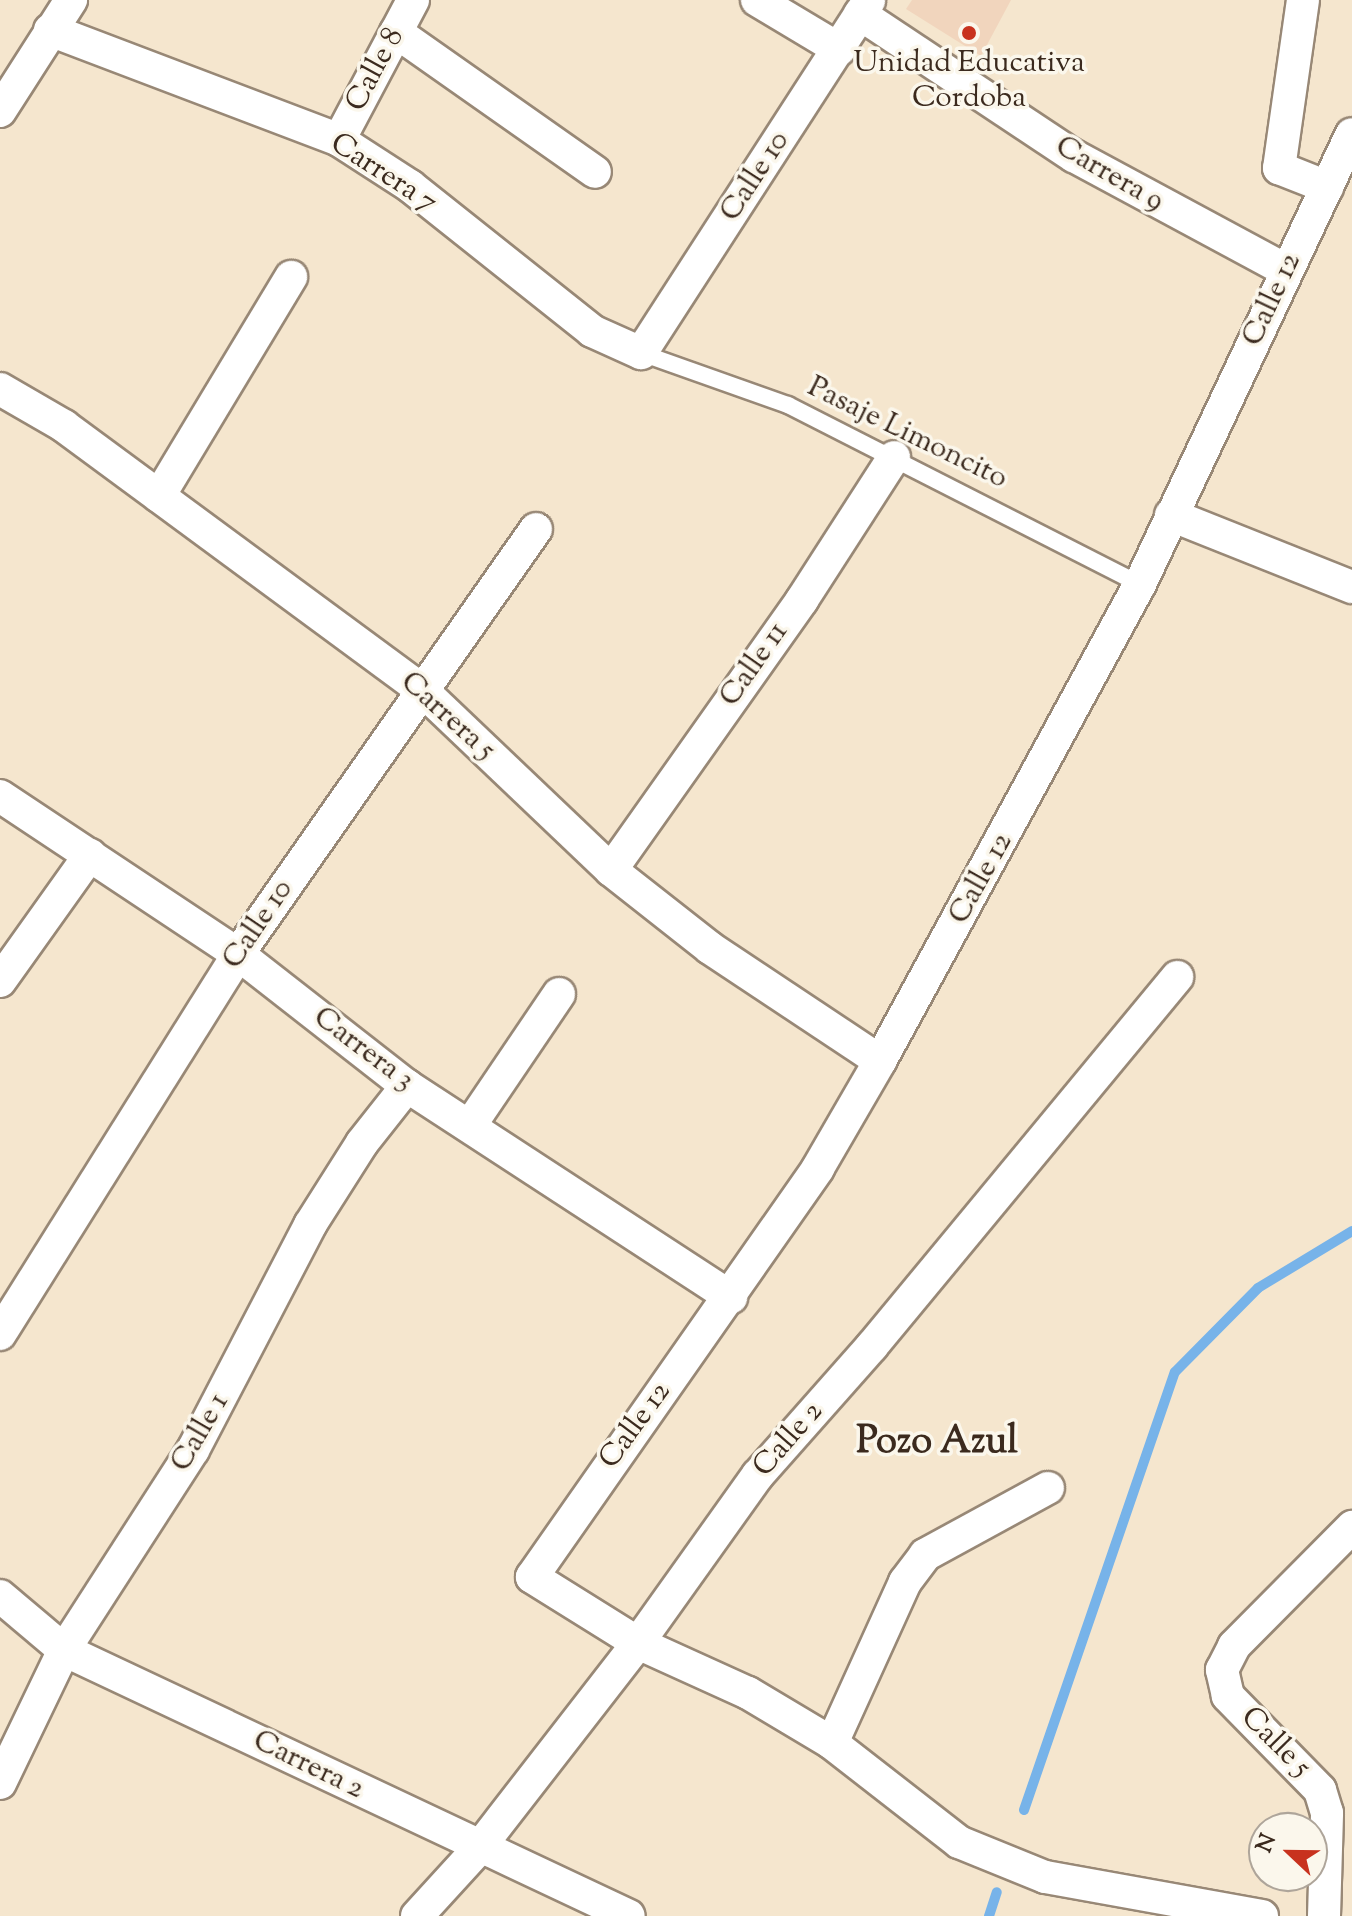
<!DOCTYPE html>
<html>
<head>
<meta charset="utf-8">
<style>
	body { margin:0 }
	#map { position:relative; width:1352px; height:1916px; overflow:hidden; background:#f5e6ce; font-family:"Sorts Mill Goudy",serif }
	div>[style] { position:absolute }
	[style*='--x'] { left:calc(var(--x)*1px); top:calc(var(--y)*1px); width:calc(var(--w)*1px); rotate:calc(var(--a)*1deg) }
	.built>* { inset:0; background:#f1d5bd }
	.stream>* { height:10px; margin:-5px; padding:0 5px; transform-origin:5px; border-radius:5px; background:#77b3e9 }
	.roads { filter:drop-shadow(2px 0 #988876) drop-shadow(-2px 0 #988876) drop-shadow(0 2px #988876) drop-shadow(0 -2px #988876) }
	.lane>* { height:16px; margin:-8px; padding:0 8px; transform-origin:8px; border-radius:8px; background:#fff }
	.street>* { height:32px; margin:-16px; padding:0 16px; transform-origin:16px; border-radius:16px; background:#fff }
	.dots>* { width:22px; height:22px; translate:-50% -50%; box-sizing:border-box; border:4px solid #fbf7ec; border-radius:50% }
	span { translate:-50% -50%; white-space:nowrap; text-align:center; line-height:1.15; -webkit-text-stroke:7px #fbf7ec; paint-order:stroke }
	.poi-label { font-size:30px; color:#3b2a1e }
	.street-label { font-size:30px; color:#3b2a1e }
	.district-label { font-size:38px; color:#3b2a1e; font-weight:700 }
	.north { position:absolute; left:1248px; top:1812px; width:80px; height:80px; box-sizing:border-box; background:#fbf7ec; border:2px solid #aea59a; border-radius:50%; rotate:292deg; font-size:22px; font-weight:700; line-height:32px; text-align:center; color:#3b2a1e }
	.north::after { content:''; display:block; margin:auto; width:28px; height:36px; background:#c8321e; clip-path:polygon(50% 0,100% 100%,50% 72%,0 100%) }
</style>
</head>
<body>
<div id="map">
	<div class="built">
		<div style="clip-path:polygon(912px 0,1011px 0,981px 56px,906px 9px)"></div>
	</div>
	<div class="stream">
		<div style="--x:1024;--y:1810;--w:463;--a:-71"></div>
		<div style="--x:1175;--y:1372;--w:118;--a:-45.3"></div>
		<div style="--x:1258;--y:1288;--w:110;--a:-31.2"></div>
		<div style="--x:989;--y:1916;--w:25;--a:-72"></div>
	</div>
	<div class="roads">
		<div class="lane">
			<div style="--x:641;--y:353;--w:156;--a:19.5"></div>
			<div style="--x:788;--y:405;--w:395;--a:27"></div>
		</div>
		<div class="street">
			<div style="--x:757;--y:0;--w:96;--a:30.9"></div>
			<div style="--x:1303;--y:0;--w:170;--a:98.1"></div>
			<div style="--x:1279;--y:168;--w:52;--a:21.6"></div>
			<div style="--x:860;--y:14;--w:257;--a:33.6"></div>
			<div style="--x:1074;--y:156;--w:241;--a:28.3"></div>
			<div style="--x:50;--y:30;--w:309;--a:20.8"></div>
			<div style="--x:339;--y:140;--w:85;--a:32.9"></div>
			<div style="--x:410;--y:186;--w:233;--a:38.5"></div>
			<div style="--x:592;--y:331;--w:54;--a:24.2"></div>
			<div style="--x:641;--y:353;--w:420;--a:-57.1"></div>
			<div style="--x:396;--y:32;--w:243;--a:35.1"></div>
			<div style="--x:0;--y:111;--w:132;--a:-57.4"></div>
			<div style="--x:339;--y:140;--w:158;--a:-62.1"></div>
			<div style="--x:0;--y:389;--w:74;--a:30"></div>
			<div style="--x:64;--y:426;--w:445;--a:36.4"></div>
			<div style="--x:422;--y:690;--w:261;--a:43.6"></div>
			<div style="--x:611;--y:870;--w:126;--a:38.2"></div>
			<div style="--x:710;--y:948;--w:204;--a:33.6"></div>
			<div style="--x:159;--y:496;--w:256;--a:-58.9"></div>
			<div style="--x:1171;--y:515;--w:195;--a:21.7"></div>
			<div style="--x:0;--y:796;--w:286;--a:33.6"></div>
			<div style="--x:238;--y:954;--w:214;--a:38"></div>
			<div style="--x:407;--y:1086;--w:387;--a:33.1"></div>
			<div style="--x:611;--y:870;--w:331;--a:-54.7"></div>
			<div style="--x:802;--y:600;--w:170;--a:-57.2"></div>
			<div style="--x:0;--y:981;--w:155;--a:-54.5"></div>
			<div style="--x:471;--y:1124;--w:157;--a:-55.9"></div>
			<div style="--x:0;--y:1334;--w:448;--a:-57.9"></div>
			<div style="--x:238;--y:954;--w:519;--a:-54.96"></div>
			<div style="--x:0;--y:1596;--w:84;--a:40.2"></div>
			<div style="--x:64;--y:1650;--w:624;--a:25.21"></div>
			<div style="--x:832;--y:1743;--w:177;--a:-65.6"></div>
			<div style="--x:905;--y:1582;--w:34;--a:-53"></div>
			<div style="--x:925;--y:1555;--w:140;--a:-28.6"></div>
			<div style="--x:0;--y:1783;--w:148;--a:-64.3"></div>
			<div style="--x:64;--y:1650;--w:238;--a:-57.2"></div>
			<div style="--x:193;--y:1450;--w:254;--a:-62.5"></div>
			<div style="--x:310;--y:1225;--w:97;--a:-57.6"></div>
			<div style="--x:362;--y:1143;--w:73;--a:-51.7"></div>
			<div style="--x:417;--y:1916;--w:92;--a:-47.6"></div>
			<div style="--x:479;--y:1848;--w:259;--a:-52.2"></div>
			<div style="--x:638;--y:1643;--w:206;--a:-54.5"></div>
			<div style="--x:758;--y:1475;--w:172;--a:-48.5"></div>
			<div style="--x:872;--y:1346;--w:479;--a:-50.4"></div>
			<div style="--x:1262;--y:1916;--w:220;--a:-169.8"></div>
			<div style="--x:1045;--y:1877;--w:93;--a:-157.9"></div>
			<div style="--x:959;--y:1842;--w:161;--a:-142.1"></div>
			<div style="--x:832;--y:1743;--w:98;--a:-149.2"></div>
			<div style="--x:748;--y:1693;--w:121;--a:-155.6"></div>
			<div style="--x:638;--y:1643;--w:125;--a:-148.1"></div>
			<div style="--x:532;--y:1577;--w:499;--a:-55"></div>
			<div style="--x:818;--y:1168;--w:124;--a:-59.9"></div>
			<div style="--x:880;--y:1061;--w:543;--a:-61.41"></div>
			<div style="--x:1140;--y:584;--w:497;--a:-64.8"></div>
			<div style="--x:1324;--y:1916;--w:103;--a:-88.3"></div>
			<div style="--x:1327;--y:1813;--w:24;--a:-107"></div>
			<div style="--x:1320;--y:1790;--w:132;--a:-134.4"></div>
			<div style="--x:1228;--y:1696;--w:27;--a:-103"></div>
			<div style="--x:1222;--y:1670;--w:27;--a:-63"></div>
			<div style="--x:1234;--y:1646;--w:168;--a:-45.2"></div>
		</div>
	</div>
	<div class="dots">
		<div style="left:969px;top:33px;background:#c8321e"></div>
	</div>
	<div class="poi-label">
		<span style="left:969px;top:81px">Unidad Educativa<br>Cordoba</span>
	</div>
	<div class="street-label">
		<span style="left:376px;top:70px;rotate:-62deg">Calle 8</span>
		<span style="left:383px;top:174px;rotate:33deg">Carrera 7</span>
		<span style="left:1109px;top:175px;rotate:30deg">Carrera 9</span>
		<span style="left:756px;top:177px;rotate:-57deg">Calle 10</span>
		<span style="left:1273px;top:300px;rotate:-65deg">Calle 12</span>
		<span style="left:907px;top:434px;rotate:26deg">Pasaje Limoncito</span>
		<span style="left:755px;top:665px;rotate:-55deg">Calle 11</span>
		<span style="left:447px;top:717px;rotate:42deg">Carrera 5</span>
		<span style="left:982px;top:879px;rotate:-61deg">Calle 12</span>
		<span style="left:259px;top:925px;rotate:-56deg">Calle 10</span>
		<span style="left:363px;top:1050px;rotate:37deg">Carrera 3</span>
		<span style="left:636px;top:1426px;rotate:-54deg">Calle 12</span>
		<span style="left:201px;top:1433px;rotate:-60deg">Calle 1</span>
		<span style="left:789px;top:1440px;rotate:-49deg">Calle 2</span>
		<span style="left:1275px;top:1743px;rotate:45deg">Calle 5</span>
		<span style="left:308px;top:1766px;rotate:26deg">Carrera 2</span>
	</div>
	<div class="district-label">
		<span style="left:937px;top:1444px">Pozo Azul</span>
	</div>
	<div class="north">N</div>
</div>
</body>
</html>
